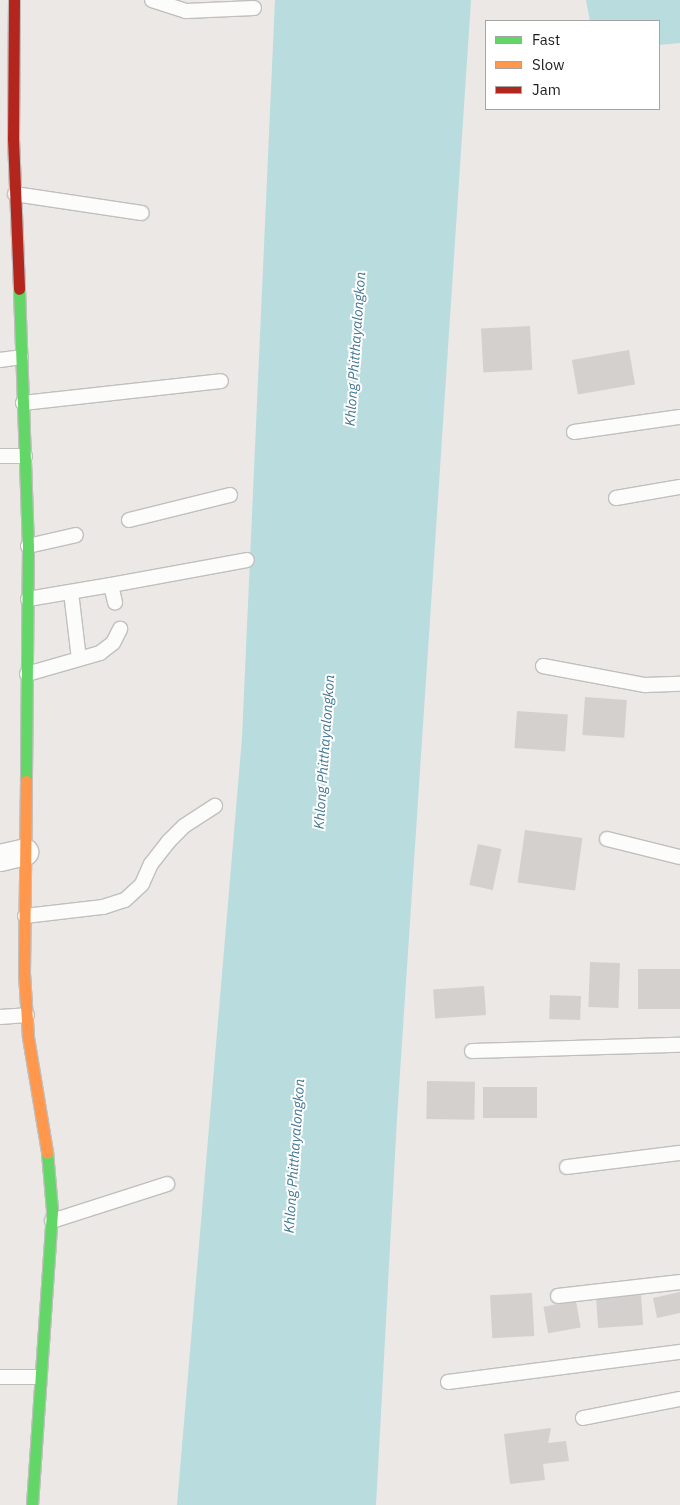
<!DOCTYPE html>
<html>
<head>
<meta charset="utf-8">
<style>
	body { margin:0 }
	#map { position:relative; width:680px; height:1505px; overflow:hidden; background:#ebe8e6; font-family:"IBM Plex Sans",sans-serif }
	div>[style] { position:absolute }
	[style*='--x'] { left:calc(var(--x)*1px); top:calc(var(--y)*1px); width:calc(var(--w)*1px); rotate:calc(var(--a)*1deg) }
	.water>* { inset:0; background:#b9dcde }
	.building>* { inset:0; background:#d3d0ce; transform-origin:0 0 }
	.roads { filter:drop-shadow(1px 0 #c1bfbe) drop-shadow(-1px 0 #c1bfbe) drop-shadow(0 1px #c1bfbe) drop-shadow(0 -1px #c1bfbe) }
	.lane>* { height:14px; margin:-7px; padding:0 7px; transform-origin:7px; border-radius:7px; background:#fcfcfb }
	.street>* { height:26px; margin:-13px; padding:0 13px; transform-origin:13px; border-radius:13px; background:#fcfcfb }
	.fast>* { height:11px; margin:-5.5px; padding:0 5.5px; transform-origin:5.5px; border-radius:5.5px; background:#63d668 }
	.slow>* { height:11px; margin:-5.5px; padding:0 5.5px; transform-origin:5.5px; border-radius:5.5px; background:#ff974d }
	.jam>* { height:11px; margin:-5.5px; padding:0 5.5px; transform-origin:5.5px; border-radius:5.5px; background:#b3261e }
	span { translate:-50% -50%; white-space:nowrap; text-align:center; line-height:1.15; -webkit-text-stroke:4px #fff; paint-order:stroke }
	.water-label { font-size:14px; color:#437793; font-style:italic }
	.legend { position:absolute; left:485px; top:20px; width:175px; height:90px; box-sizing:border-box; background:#fff; border:1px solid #a5a5a5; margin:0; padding:6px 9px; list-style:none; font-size:15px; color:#1d1d1d }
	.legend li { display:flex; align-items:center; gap:10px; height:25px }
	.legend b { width:25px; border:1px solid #a5a5a5 }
</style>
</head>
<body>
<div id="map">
	<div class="water">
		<div style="clip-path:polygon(275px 0,471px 0,397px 1118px,376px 1505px,177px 1505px,242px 738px)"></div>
		<div style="clip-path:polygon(586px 0,680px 0,680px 43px,659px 45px,659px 21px,590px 21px)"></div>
	</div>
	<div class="building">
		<div style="left:530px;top:326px;width:44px;height:49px;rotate:87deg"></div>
		<div style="left:629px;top:350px;width:35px;height:58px;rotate:80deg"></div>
		<div style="left:585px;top:697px;width:42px;height:38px;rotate:4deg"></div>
		<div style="left:517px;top:711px;width:51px;height:37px;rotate:4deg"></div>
		<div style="left:525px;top:830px;width:58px;height:53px;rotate:8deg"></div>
		<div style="left:478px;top:844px;width:24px;height:42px;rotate:12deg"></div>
		<div style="left:590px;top:962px;width:30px;height:45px;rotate:2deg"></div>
		<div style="left:680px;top:969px;width:40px;height:42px;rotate:90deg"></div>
		<div style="left:484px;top:986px;width:29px;height:51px;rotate:86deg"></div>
		<div style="left:550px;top:995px;width:31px;height:24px;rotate:2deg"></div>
		<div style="left:427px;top:1081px;width:48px;height:38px;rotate:1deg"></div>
		<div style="left:483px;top:1087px;width:54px;height:31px"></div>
		<div style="clip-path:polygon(680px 1292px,680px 1313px,657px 1318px,653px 1298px)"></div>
		<div style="left:532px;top:1293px;width:43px;height:42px;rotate:87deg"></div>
		<div style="left:641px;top:1295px;width:30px;height:45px;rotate:86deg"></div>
		<div style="left:576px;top:1301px;width:27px;height:33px;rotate:80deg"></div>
		<div style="clip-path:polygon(551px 1428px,548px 1443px,566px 1441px,569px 1461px,543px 1464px,545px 1480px,510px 1484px,504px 1434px)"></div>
	</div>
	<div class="roads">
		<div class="lane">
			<div style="--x:152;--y:0;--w:36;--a:18"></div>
			<div style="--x:186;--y:11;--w:68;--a:-2.5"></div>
			<div style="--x:15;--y:194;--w:128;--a:8.5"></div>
			<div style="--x:0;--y:360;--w:21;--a:-8"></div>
			<div style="--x:23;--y:403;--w:199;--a:-6.3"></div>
			<div style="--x:574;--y:432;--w:107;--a:-8.1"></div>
			<div style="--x:0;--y:456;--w:25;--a:0"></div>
			<div style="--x:616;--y:498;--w:65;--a:-9.8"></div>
			<div style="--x:129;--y:520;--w:104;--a:-13.9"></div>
			<div style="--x:28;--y:546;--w:49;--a:-12.9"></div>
			<div style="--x:111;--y:585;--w:138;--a:-10.4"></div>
			<div style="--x:71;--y:592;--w:67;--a:83.2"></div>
			<div style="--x:28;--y:599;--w:84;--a:-9.6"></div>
			<div style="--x:111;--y:585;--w:18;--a:77"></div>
			<div style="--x:543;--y:666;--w:104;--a:10.6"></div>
			<div style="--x:645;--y:685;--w:35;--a:-2"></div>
			<div style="--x:27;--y:674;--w:76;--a:-16"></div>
			<div style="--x:100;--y:653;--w:16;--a:-38"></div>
			<div style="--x:113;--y:643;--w:16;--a:-63"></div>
			<div style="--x:607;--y:839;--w:75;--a:13.9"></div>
			<div style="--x:25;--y:916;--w:79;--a:-6.6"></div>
			<div style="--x:103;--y:907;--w:23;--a:-18"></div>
			<div style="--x:125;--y:900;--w:23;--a:-43"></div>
			<div style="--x:142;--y:884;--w:22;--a:-66"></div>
			<div style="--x:151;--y:864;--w:29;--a:-52"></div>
			<div style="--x:169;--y:841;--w:21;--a:-45"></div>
			<div style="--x:184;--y:826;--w:37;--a:-33"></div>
			<div style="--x:0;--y:1017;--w:27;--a:-4"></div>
			<div style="--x:472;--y:1051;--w:208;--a:-1.7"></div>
			<div style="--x:567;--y:1167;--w:114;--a:-7.1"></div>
			<div style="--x:52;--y:1221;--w:121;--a:-17.8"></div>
			<div style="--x:558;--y:1296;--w:123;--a:-6.5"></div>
			<div style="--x:0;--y:1377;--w:39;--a:0"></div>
			<div style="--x:448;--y:1382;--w:234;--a:-7.4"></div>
			<div style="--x:583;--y:1418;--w:99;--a:-11.1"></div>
		</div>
		<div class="street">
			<div style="--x:0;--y:858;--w:26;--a:-13"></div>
		</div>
		<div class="fast">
			<div style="--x:19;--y:289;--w:257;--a:88"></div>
			<div style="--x:28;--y:546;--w:235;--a:90.5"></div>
			<div style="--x:32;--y:1505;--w:296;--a:-86.1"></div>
			<div style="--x:52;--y:1210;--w:58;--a:-94.9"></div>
		</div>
		<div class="slow">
			<div style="--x:26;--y:781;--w:192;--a:90.6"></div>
			<div style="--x:24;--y:973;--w:64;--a:86.4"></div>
			<div style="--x:28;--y:1037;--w:117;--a:80.6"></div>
		</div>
		<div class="jam">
			<div style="--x:14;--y:0;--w:138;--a:90.4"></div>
			<div style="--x:13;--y:138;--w:151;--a:87.7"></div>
		</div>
	</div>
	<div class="water-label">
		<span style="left:355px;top:349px;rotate:-86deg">Khlong Phitthayalongkon</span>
		<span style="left:324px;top:752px;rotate:-86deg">Khlong Phitthayalongkon</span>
		<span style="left:294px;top:1156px;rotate:-86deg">Khlong Phitthayalongkon</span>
	</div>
	<ul class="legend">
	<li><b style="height:6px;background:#63d668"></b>Fast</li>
	<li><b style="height:6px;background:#ff974d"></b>Slow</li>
	<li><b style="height:6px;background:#b3261e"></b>Jam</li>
	</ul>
</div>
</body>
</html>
